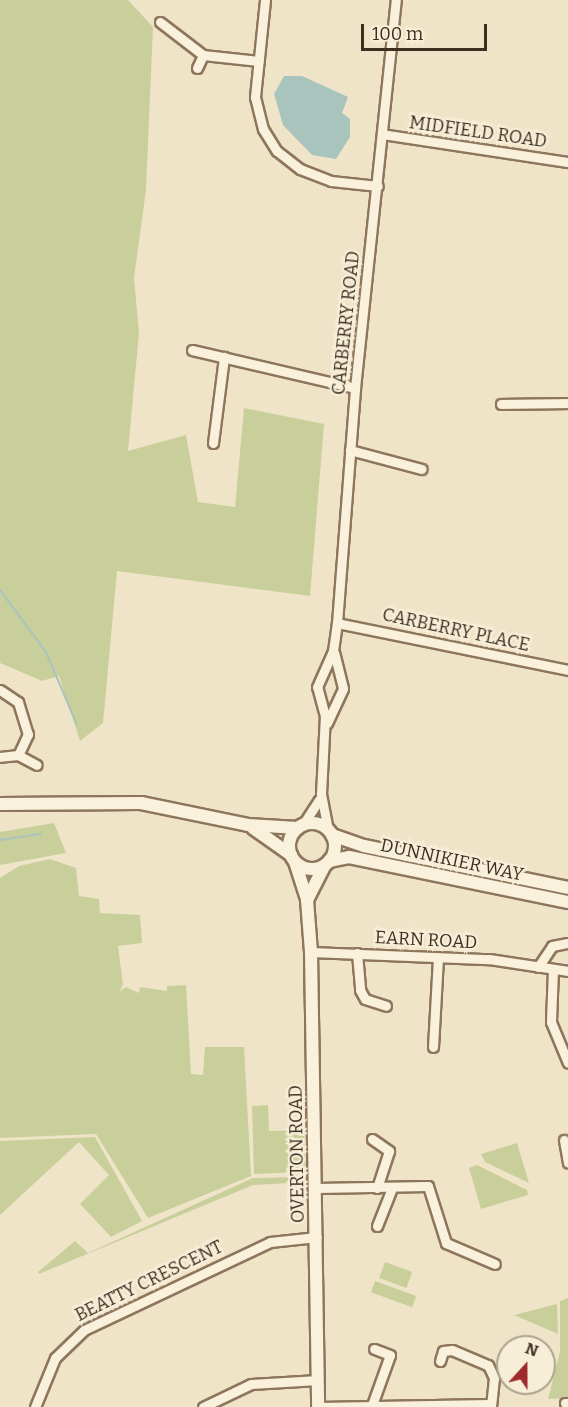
<!DOCTYPE html>
<html>
<head>
<meta charset="utf-8">
<style>
	body { margin:0 }
	#map { position:relative; width:568px; height:1407px; overflow:hidden; background:#f0e4c8; font-family:Bitter,serif }
	div>[style] { position:absolute }
	[style*='--x'] { left:calc(var(--x)*1px); top:calc(var(--y)*1px); width:calc(var(--w)*1px); rotate:calc(var(--a)*1deg) }
	.green>* { inset:0; background:#c9cf9b; transform-origin:0 0 }
	.water>* { inset:0; background:#a9c4bc }
	.stream>* { height:2px; margin:-1px; padding:0 1px; transform-origin:1px; border-radius:1px; background:#a9c4bc }
	.roads { filter:drop-shadow(2px 0 #8d765c) drop-shadow(-2px 0 #8d765c) drop-shadow(0 2px #8d765c) drop-shadow(0 -2px #8d765c) }
	.street>* { height:9px; margin:-4.5px; padding:0 4.5px; transform-origin:4.5px; border-radius:4.5px; background:#faf1dc }
	.secondary>* { height:12px; margin:-6px; padding:0 6px; transform-origin:6px; border-radius:6px; background:#faf1dc }
	.secondary>.ring { margin:-6px; padding:0; box-sizing:content-box; background:none; border:12px solid #faf1dc; border-radius:50% }
	span { translate:-50% -50%; white-space:nowrap; text-align:center; line-height:1.15; -webkit-text-stroke:4.5px #f7eed8; paint-order:stroke }
	.street-label { font-size:18px; color:#3d2e20 }
	.north { position:absolute; left:496px; top:1335px; width:60px; height:60px; box-sizing:border-box; background:#f7eed8; border:2px solid #ada18e; border-radius:50%; rotate:21deg; font-size:16px; font-weight:700; line-height:24px; text-align:center; color:#3d2e20 }
	.north::after { content:''; display:block; margin:auto; width:21px; height:27px; background:#9e2a2b; clip-path:polygon(50% 0,100% 100%,50% 72%,0 100%) }
	.scale { position:absolute; left:361px; top:24px; width:126px; height:27px; box-sizing:border-box; border:3px solid #3d2e20; border-top:0; padding-left:8px; font-size:18px; line-height:21px; white-space:nowrap; color:#3d2e20; -webkit-text-stroke:4px #f7eed8; paint-order:stroke }
</style>
</head>
<body>
<div id="map">
	<div class="green">
		<div style="clip-path:polygon(0 0,128px 0,153px 27px,146px 190px,134px 278px,139px 333px,128px 451px,186px 435px,198px 502px,235px 507px,244px 408px,324px 424px,310px 596px,117px 571px,103px 723px,80px 741px,59px 676px,42px 681px,0 663px)"></div>
		<div style="clip-path:polygon(54px 823px,66px 853px,0 865px,0 832px)"></div>
		<div style="clip-path:polygon(50px 859px,76px 868px,79px 896px,99px 899px,100px 913px,140px 915px,142px 943px,118px 946px,123px 985px,119px 992px,126px 987px,139px 993px,140px 987px,167px 991px,167px 986px,186px 985px,191px 1074px,203px 1075px,205px 1047px,244px 1047px,251px 1176px,148px 1218px,96px 1134px,0 1138px,0 878px,19px 866px)"></div>
		<div style="clip-path:polygon(268px 1105px,269px 1131px,304px 1130px,306px 1172px,254px 1174px,252px 1106px)"></div>
		<div style="clip-path:polygon(95px 1137px,142px 1221px,111px 1237px,80px 1204px,109px 1175px,79px 1142px,0 1215px,0 1141px)"></div>
		<div style="clip-path:polygon(517px 1143px,529px 1183px,485px 1162px,481px 1154px)"></div>
		<div style="clip-path:polygon(477px 1165px,527px 1190px,528px 1195px,481px 1209px,469px 1168px)"></div>
		<div style="clip-path:polygon(306px 1177px,306px 1182px,253px 1185px,39px 1274px,38px 1272px,75px 1241px,88px 1253px,253px 1178px)"></div>
		<div style="left:385px;top:1262px;width:29px;height:17px;rotate:20deg"></div>
		<div style="left:375px;top:1281px;width:44px;height:12px;rotate:20deg"></div>
		<div style="clip-path:polygon(568px 1298px,568px 1398px,548px 1399px,560px 1352px,560px 1301px)"></div>
		<div style="clip-path:polygon(557px 1304px,558px 1334px,514px 1315px)"></div>
	</div>
	<div class="water">
		<div style="clip-path:polygon(284px 76px,302px 76px,348px 97px,342px 113px,350px 119px,350px 137px,336px 159px,312px 155px,283px 125px,274px 94px)"></div>
	</div>
	<div class="stream">
		<div style="--x:0;--y:590;--w:77;--a:53.4"></div>
		<div style="--x:46;--y:652;--w:79;--a:67"></div>
		<div style="--x:0;--y:840;--w:41;--a:-8.3"></div>
	</div>
	<div class="roads">
		<div class="street">
			<div style="--x:265;--y:0;--w:98;--a:95.9"></div>
			<div style="--x:255;--y:97;--w:33;--a:76"></div>
			<div style="--x:263;--y:129;--w:26;--a:58"></div>
			<div style="--x:277;--y:151;--w:29;--a:38"></div>
			<div style="--x:300;--y:169;--w:33;--a:21"></div>
			<div style="--x:331;--y:181;--w:47;--a:6.1"></div>
			<div style="--x:160;--y:22;--w:54;--a:37.5"></div>
			<div style="--x:203;--y:55;--w:56;--a:6.1"></div>
			<div style="--x:197;--y:68;--w:14;--a:-65"></div>
			<div style="--x:382;--y:134;--w:188;--a:8.6"></div>
			<div style="--x:192;--y:350;--w:167;--a:13.1"></div>
			<div style="--x:501;--y:404;--w:67;--a:-0.9"></div>
			<div style="--x:213;--y:443;--w:87;--a:-82.7"></div>
			<div style="--x:350;--y:450;--w:74;--a:14.8"></div>
			<div style="--x:337;--y:623;--w:236;--a:11.5"></div>
			<div style="--x:0;--y:690;--w:22;--a:34"></div>
			<div style="--x:18;--y:702;--w:34;--a:73"></div>
			<div style="--x:28;--y:734;--w:23;--a:115"></div>
			<div style="--x:18;--y:755;--w:18;--a:174"></div>
			<div style="--x:327;--y:723;--w:38;--a:-65"></div>
			<div style="--x:343;--y:688;--w:36;--a:-104"></div>
			<div style="--x:18;--y:755;--w:21;--a:28"></div>
			<div style="--x:302;--y:826;--w:31;--a:-57"></div>
			<div style="--x:328;--y:830;--w:37;--a:-101"></div>
			<div style="--x:321;--y:794;--w:78;--a:-87.1"></div>
			<div style="--x:325;--y:716;--w:30;--a:-105"></div>
			<div style="--x:317;--y:687;--w:39;--a:-66"></div>
			<div style="--x:333;--y:651;--w:28;--a:-82"></div>
			<div style="--x:337;--y:623;--w:236;--a:-85.6"></div>
			<div style="--x:355;--y:388;--w:390;--a:-84"></div>
			<div style="--x:311;--y:952;--w:178;--a:2.3"></div>
			<div style="--x:489;--y:959;--w:80;--a:8.6"></div>
			<div style="--x:357;--y:953;--w:37;--a:85"></div>
			<div style="--x:360;--y:990;--w:10;--a:61"></div>
			<div style="--x:365;--y:999;--w:22;--a:18"></div>
			<div style="--x:538;--y:967;--w:25;--a:-56"></div>
			<div style="--x:552;--y:946;--w:16;--a:-11"></div>
			<div style="--x:553;--y:969;--w:53;--a:92.2"></div>
			<div style="--x:551;--y:1022;--w:44;--a:67.5"></div>
			<div style="--x:433;--y:1047;--w:90;--a:-86.8"></div>
			<div style="--x:372;--y:1139;--w:21;--a:35"></div>
			<div style="--x:389;--y:1151;--w:39;--a:108"></div>
			<div style="--x:564;--y:1140;--w:23;--a:80"></div>
			<div style="--x:316;--y:1188;--w:112;--a:-1"></div>
			<div style="--x:428;--y:1186;--w:60;--a:72.5"></div>
			<div style="--x:446;--y:1243;--w:53;--a:23.2"></div>
			<div style="--x:377;--y:1226;--w:41;--a:-68.5"></div>
			<div style="--x:440;--y:1361;--w:10;--a:-73"></div>
			<div style="--x:443;--y:1351;--w:9;--a:-6"></div>
			<div style="--x:452;--y:1350;--w:39;--a:23"></div>
			<div style="--x:488;--y:1365;--w:14;--a:65"></div>
			<div style="--x:494;--y:1378;--w:29;--a:96"></div>
			<div style="--x:565;--y:1403;--w:3;--a:0"></div>
			<div style="--x:372;--y:1405;--w:53;--a:-70.2"></div>
			<div style="--x:390;--y:1355;--w:17;--a:-159"></div>
			<div style="--x:35;--y:1407;--w:53;--a:-67.8"></div>
			<div style="--x:55;--y:1358;--w:40;--a:-44"></div>
			<div style="--x:84;--y:1330;--w:206;--a:-25.3"></div>
			<div style="--x:270;--y:1242;--w:47;--a:-6.1"></div>
			<div style="--x:203;--y:1407;--w:53;--a:-25.6"></div>
			<div style="--x:251;--y:1384;--w:67;--a:-3.4"></div>
			<div style="--x:318;--y:1407;--w:172;--a:-1"></div>
		</div>
		<div class="secondary">
			<div style="--x:0;--y:804;--w:141;--a:-0.4"></div>
			<div style="--x:141;--y:803;--w:109;--a:11.6"></div>
			<div style="--x:248;--y:825;--w:50;--a:3.4"></div>
			<div class="ring" style="left:289px;top:823px;width:34px;height:34px"></div>
			<div style="--x:253;--y:828;--w:47;--a:35.4"></div>
			<div style="--x:332;--y:835;--w:34;--a:19"></div>
			<div style="--x:364;--y:846;--w:208;--a:11.6"></div>
			<div style="--x:329;--y:861;--w:20;--a:-11"></div>
			<div style="--x:349;--y:857;--w:224;--a:11.6"></div>
			<div style="--x:295;--y:862;--w:40;--a:72"></div>
			<div style="--x:307;--y:900;--w:52;--a:85.6"></div>
			<div style="--x:311;--y:952;--w:455;--a:89.1"></div>
			<div style="--x:307;--y:900;--w:39;--a:-63"></div>
		</div>
	</div>
	<div class="street-label">
		<span style="left:478px;top:132px;rotate:8deg">MIDFIELD ROAD</span>
		<span style="left:346px;top:323px;rotate:-84deg">CARBERRY ROAD</span>
		<span style="left:456px;top:630px;rotate:12deg">CARBERRY PLACE</span>
		<span style="left:452px;top:860px;rotate:12deg">DUNNIKIER WAY</span>
		<span style="left:426px;top:940px;rotate:3deg">EARN ROAD</span>
		<span style="left:297px;top:1154px;rotate:-91deg">OVERTON ROAD</span>
		<span style="left:149px;top:1281px;rotate:-26deg">BEATTY CRESCENT</span>
	</div>
	<div class="north">N</div>
	<div class="scale">100 m</div>
</div>
</body>
</html>
